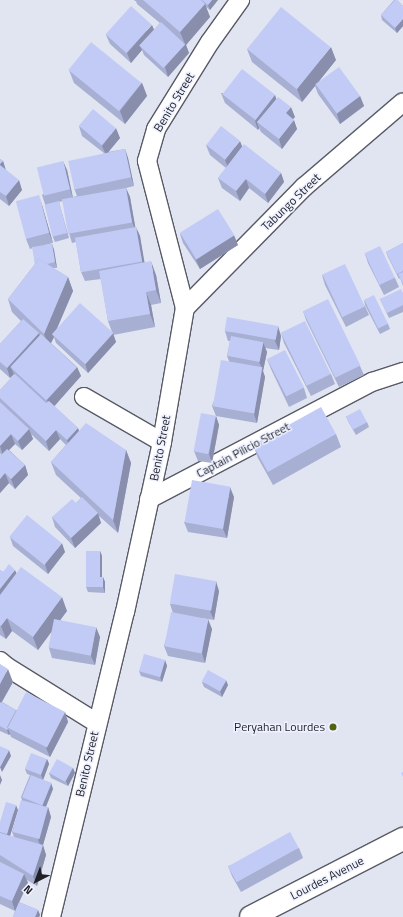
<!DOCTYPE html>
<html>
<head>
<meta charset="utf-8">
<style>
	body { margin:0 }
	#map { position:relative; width:403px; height:917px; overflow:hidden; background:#e1e4f1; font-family:"Titillium Web",sans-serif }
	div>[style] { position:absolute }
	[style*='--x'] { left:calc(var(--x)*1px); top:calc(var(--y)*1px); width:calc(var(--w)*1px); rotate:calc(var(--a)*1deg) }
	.roads { filter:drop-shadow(1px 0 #585a66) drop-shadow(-1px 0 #585a66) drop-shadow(0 1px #585a66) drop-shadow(0 -1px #585a66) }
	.minor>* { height:18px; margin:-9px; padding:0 9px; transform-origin:9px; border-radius:9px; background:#fff }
	.secondary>* { height:22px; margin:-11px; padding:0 11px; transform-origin:11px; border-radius:11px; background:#fff }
	.wall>* { inset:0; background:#a7afd3 }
	.shaded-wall>* { inset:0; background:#888eac }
	.building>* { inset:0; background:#c2cbf5; transform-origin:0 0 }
	.dots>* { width:11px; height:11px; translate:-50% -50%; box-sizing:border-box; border:2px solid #eef1ff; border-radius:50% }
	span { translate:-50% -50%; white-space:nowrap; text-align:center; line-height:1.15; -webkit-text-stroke:3px #eef1ff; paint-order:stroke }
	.street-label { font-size:12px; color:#1f2025 }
	.poi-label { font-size:12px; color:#1f2025 }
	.right { translate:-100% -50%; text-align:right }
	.north { position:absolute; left:16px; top:861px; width:40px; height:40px; -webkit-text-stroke:3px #eef1ff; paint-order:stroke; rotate:222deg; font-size:11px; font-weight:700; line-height:16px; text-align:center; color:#1f2025 }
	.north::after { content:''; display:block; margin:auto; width:14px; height:18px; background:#1f2025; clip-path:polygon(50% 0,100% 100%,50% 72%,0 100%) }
</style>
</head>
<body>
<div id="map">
	<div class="roads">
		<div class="minor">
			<div style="--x:185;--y:308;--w:170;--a:-45.5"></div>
			<div style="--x:304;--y:187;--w:130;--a:-40.6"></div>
			<div style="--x:84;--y:397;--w:90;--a:30"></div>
			<div style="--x:149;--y:499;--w:252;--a:-27.7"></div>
			<div style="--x:372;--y:382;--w:33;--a:-18"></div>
			<div style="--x:0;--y:661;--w:9;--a:41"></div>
			<div style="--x:7;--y:667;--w:106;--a:31.9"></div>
			<div style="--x:51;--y:917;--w:314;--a:-76.4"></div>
			<div style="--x:125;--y:612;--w:174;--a:-77.7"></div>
			<div style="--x:162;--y:442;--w:136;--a:-80.3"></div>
			<div style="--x:185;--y:308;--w:152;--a:-104.5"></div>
			<div style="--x:147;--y:161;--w:33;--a:-74"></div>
			<div style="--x:156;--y:129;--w:102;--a:-58.2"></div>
			<div style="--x:210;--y:42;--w:52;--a:-54.5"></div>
		</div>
		<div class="secondary">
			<div style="--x:251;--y:917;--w:171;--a:-27.2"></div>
		</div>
	</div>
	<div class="wall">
		<div style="clip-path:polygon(134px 0,218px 0,210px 10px,206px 7px,210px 17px,186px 45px,189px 53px,168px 77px,144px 55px,142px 50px,131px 63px,110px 44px,106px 35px,154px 30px,160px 23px,137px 4px,136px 1px,135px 1px)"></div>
		<div style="clip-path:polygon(394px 0,397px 0,403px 6px,403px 26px,397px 33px,382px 20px,381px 15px)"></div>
		<div style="clip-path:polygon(247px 49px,336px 60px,319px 81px,360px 96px,364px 106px,340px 124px,318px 94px,315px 86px,302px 102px,252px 62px)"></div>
		<div style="clip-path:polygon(69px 70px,142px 83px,147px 96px,125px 124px,74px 83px)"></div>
		<div style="clip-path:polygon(221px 93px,275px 95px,276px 99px,295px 117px,293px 119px,297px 129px,282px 149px,261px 132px,259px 128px,258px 130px,225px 103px)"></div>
		<div style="clip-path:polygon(79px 126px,120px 138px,108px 152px,125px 149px,128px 158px,134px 186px,126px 188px,130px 197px,135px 227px,140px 236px,144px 263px,156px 275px,161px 303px,151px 305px,155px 327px,113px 335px,116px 342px,88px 373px,56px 343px,54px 337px,51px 343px,77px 367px,81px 376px,54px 406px,78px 428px,79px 432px,126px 450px,131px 463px,118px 533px,98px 515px,101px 523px,75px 548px,55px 527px,52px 517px,76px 503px,81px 498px,56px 475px,51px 462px,66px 445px,60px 439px,49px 451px,31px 434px,33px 439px,22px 450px,15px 444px,9px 450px,25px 465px,28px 475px,15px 489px,9px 483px,0 493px,0 456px,1px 455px,0 453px,0 390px,14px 375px,14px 374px,10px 378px,0 369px,0 344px,21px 321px,12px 312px,8px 299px,35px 264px,33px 248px,30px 249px,26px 239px,42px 205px,53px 243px,40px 246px,52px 244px,54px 250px,57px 268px,53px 268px,68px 277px,73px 291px,57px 329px,112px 332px,108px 321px,101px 279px,85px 281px,81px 272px,76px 242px,72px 243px,69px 233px,63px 201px,59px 202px,69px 238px,55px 242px,53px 237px,45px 204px,42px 195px,67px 170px,73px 197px,77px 196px,74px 188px,104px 153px,82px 136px)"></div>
		<div style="clip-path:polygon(206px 145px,242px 147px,281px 173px,284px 182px,268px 203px,249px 188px,240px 201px,222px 188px,218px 178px,226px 168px,210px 155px)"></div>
		<div style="clip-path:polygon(0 159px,3px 161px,6px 170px,22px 190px,9px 206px,0 199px)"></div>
		<div style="clip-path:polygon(180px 234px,238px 245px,200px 269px,183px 243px)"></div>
		<div style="clip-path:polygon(403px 243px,403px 286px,400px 278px,399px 279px,388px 257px,386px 252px)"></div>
		<div style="clip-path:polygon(365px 254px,395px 278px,399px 287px,384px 295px,368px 263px)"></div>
		<div style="clip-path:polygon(322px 275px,365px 306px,369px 315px,346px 327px,325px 285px)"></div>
		<div style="clip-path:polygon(403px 293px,403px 312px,389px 318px,380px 299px)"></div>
		<div style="clip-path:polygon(364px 300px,388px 324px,390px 329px,380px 334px,365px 305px)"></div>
		<div style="clip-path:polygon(303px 311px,360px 366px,364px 375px,339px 387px,306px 320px)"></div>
		<div style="clip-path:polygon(225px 331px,281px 336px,279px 350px,265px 348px,267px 352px,263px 371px,265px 377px,257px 423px,216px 416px,219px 425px,212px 463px,198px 461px,194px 451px,216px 416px,212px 406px,229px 361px,227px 356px,230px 341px,228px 341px)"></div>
		<div style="clip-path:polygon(281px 333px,331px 374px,335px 384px,311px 396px,284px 343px)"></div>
		<div style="clip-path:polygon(267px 359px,304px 388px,307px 398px,289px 407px,271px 369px)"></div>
		<div style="clip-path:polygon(346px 416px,367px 422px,369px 427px,356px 435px,348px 421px)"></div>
		<div style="clip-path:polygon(336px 434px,341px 447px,273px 485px,258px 458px,253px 445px)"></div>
		<div style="clip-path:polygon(234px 497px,227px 538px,188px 532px,184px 522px)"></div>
		<div style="clip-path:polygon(10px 537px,65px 552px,48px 574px,13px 546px)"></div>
		<div style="clip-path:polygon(100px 551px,102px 556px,102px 577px,103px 577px,105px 582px,105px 593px,88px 592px,86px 587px)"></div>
		<div style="clip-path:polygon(0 570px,3px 572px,17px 573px,67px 611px,60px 620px,100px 637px,95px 665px,52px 658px,49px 648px,52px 630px,38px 650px,12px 631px,6px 639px,0 635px)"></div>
		<div style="clip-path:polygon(219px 591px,214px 620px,201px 618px,212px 629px,205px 663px,168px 656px,164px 646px,173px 613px,170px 604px)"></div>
		<div style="clip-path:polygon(165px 660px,167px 666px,162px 682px,141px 676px,139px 671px)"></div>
		<div style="clip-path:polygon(0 664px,13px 682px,2px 702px,16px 710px,65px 712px,68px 722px,50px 757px,11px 737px,10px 734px,9px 735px,0 731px)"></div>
		<div style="clip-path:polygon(202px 682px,228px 685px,222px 697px,204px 687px)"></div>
		<div style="clip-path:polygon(47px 759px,49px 764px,43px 780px,51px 783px,53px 789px,46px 807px,48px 807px,51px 817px,43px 845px,46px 855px,37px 886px,27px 880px,28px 883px,19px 902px,38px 910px,40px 915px,39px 917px,13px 917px,15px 911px,0 904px,0 822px,18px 810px,10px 836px,14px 837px,12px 832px,22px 800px,21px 797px,30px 775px,27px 774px,25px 769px)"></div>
		<div style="clip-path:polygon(73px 768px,75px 773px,68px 786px,51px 778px,49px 773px)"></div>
		<div style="clip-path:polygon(299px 848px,303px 858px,241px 892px,232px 876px,228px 866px)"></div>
	</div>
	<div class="shaded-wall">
		<div style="clip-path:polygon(212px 0,218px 0,210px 10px,208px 5px)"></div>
		<div style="clip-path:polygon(205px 4px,210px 17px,186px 45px,189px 53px,168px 77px,165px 67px,185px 44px,180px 32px)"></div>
		<div style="clip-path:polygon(403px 19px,403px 26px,397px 33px,395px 28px)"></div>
		<div style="clip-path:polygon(152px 25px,156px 34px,140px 46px,142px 50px,131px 63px,127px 53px)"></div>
		<div style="clip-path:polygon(331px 47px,336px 60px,316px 85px,315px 84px,315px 86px,302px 102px,297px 89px)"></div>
		<div style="clip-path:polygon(142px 83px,147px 96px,125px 124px,120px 111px)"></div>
		<div style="clip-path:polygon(275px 95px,278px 105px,257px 122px,259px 128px,258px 130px,255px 121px)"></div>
		<div style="clip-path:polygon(360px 96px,364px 106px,340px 124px,337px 114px)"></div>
		<div style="clip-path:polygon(291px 107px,295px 117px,289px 123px,286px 113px)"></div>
		<div style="clip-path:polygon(294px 120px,297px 129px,282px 149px,279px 139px)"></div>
		<div style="clip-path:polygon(116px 128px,120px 138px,106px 155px,102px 146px)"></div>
		<div style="clip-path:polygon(240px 141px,244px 151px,229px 170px,225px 160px)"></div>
		<div style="clip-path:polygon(125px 149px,128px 158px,134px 186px,131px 177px)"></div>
		<div style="clip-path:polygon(3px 161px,6px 171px,0 166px,0 164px)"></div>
		<div style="clip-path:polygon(63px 161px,67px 170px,73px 199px,70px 189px)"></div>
		<div style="clip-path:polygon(281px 173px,284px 182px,268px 203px,265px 194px)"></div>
		<div style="clip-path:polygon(246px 179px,249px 188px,240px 201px,236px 191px)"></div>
		<div style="clip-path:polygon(19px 180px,22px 190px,9px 206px,6px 196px)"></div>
		<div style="clip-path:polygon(126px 188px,130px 197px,136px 231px,132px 222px)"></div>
		<div style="clip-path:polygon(39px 195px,42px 205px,53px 243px,49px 233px)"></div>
		<div style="clip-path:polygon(136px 227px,140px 236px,146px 271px,142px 261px)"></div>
		<div style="clip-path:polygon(234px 235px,238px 245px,200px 269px,196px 260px)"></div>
		<div style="clip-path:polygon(52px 244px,54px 250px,57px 268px,55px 262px)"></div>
		<div style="clip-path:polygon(151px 261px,156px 275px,161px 303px,156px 290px)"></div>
		<div style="clip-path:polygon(68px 277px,73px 291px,54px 335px,52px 334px,54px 337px,49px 347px,44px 334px)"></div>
		<div style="clip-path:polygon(146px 292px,151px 305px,155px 327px,150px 314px)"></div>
		<div style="clip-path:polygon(278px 326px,281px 336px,279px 350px,275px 341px)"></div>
		<div style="clip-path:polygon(39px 333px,42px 343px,11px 368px,14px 374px,10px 378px,7px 368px)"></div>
		<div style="clip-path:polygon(113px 333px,116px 342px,88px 373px,85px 363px)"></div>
		<div style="clip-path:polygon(263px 342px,267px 352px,263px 371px,265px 377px,257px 423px,254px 414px,262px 368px,259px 362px)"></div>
		<div style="clip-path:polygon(77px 367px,81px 376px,51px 410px,47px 400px)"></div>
		<div style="clip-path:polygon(216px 416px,219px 425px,212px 463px,209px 454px)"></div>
		<div style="clip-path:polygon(78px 428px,81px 438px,70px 449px,67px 440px)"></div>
		<div style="clip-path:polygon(29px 429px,33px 439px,22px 450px,18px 441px)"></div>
		<div style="clip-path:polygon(56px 430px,60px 439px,49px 451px,46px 441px)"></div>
		<div style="clip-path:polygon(11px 434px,15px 444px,3px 456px,0 446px)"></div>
		<div style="clip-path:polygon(126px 450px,131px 463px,118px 533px,113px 520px)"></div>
		<div style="clip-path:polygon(25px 465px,28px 475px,15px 489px,11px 479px)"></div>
		<div style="clip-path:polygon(5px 473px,9px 483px,0 493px,0 479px)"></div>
		<div style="clip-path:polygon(230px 487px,234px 497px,227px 538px,223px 529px)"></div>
		<div style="clip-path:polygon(98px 513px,101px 523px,75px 548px,71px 538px)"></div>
		<div style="clip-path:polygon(62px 543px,65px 552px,48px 574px,45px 564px)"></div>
		<div style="clip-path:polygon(100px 551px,102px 556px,102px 582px,100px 577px)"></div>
		<div style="clip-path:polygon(15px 570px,19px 579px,0 603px,0 589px)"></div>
		<div style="clip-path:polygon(103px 577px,105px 582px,105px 593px,103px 587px)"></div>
		<div style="clip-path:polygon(216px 581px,219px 591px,214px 620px,210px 611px)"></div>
		<div style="clip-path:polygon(62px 597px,67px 611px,38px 650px,33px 637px)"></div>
		<div style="clip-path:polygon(7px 618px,12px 631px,6px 639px,1px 626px)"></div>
		<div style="clip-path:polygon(208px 619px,212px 629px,205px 663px,202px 653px)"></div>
		<div style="clip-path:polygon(96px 627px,100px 637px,95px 665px,91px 656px)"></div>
		<div style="clip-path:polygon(165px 660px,167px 666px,162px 682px,160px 677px)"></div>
		<div style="clip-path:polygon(8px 669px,13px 682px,0 705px,0 684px)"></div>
		<div style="clip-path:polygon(226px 680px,228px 685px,222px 697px,220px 691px)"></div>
		<div style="clip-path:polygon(65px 712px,68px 722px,50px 757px,46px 748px)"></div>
		<div style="clip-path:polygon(8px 729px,10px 734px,9px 735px,7px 730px)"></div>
		<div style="clip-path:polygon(9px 750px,11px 756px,2px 772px,0 767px)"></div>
		<div style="clip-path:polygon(47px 759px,49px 764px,43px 780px,41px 775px)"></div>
		<div style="clip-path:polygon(73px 768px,75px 773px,68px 786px,66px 781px)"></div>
		<div style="clip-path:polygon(0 775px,2px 780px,0 785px)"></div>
		<div style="clip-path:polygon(51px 783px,53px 789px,44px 811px,42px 806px)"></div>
		<div style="clip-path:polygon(16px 805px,18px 810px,9px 839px,7px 834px)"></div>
		<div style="clip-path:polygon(48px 807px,51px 817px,43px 845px,46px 855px,37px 886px,33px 876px,42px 849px,38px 840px)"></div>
		<div style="clip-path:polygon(24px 874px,28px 883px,15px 911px,12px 901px)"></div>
		<div style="clip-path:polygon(38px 910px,40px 915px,39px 917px,35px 917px)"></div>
	</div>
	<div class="building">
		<div style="clip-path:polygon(143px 0,201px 0,205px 4px,180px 32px)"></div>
		<div style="clip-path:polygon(202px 0,212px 0,208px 5px)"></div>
		<div style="clip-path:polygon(395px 0,397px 0,403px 6px,403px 19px,395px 28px,381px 15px)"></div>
		<div style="left:131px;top:6px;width:28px;height:38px;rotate:42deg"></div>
		<div style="left:281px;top:7px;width:64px;height:54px;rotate:39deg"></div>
		<div style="left:161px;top:22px;width:33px;height:32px;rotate:43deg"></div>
		<div style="left:91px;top:42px;width:65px;height:36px;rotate:39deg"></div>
		<div style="left:339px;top:67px;width:36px;height:29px;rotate:54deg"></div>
		<div style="left:242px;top:69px;width:42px;height:32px;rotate:38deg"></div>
		<div style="clip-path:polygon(278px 97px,291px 107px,286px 113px,294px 120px,279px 139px,257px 122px)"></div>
		<div style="left:93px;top:109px;width:30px;height:22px;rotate:40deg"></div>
		<div style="left:221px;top:126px;width:24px;height:24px;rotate:38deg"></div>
		<div style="clip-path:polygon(244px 144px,281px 173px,265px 194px,246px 179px,236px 191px,218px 178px)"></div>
		<div style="left:125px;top:149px;width:29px;height:58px;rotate:78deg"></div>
		<div style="clip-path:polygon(0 159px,3px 161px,0 164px)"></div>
		<div style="left:63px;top:161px;width:29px;height:27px;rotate:76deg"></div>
		<div style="clip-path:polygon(0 165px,19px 180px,6px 196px,0 192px)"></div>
		<div style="left:126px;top:188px;width:35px;height:65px;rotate:80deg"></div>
		<div style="left:39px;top:195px;width:39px;height:24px;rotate:75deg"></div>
		<div style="left:59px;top:201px;width:33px;height:15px;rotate:76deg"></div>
		<div style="left:218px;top:209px;width:31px;height:45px;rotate:58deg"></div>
		<div style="left:136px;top:227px;width:35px;height:62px;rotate:80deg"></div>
		<div style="clip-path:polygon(403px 243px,403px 271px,397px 274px,386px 252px)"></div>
		<div style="clip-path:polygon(52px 244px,55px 262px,47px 264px,39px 259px,35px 264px,32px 247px)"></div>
		<div style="left:380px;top:246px;width:35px;height:17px;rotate:65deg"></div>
		<div style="clip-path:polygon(39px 259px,68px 277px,44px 334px,8px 299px)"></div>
		<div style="clip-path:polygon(151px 261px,156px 290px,146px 292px,150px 314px,108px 321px,99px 271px)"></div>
		<div style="left:345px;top:264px;width:47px;height:25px;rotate:65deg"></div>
		<div style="clip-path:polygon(403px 272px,403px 284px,398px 274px)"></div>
		<div style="clip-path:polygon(401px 289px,403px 293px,403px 305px,387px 313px,380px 299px)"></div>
		<div style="left:374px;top:295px;width:32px;height:11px;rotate:64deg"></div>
		<div style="left:328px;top:299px;width:74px;height:28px;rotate:64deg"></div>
		<div style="left:80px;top:303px;width:45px;height:42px;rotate:42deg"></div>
		<div style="left:227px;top:317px;width:52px;height:14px;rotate:10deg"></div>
		<div style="clip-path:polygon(23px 319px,39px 333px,7px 368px,0 362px,0 344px)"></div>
		<div style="left:305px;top:321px;width:59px;height:27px;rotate:64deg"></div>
		<div style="left:41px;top:334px;width:49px;height:45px;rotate:43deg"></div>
		<div style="left:231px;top:336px;width:33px;height:20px;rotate:11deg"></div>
		<div style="left:285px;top:350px;width:42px;height:20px;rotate:63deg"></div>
		<div style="left:221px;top:360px;width:42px;height:47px;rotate:10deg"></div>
		<div style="clip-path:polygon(15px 374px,46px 403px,49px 401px,78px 428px,67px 440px,56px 430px,46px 441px,0 398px,0 390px)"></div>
		<div style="clip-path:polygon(0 402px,29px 429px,18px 441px,11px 434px,0 446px)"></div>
		<div style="left:321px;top:407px;width:31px;height:78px;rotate:61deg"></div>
		<div style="left:360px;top:409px;width:15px;height:16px;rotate:62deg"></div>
		<div style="left:201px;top:413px;width:15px;height:39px;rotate:11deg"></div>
		<div style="clip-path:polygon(86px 423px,126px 450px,113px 520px,51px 462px)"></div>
		<div style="clip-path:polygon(7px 449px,25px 465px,11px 479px,5px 473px,0 479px,0 456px)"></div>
		<div style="left:192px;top:480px;width:39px;height:43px;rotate:10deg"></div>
		<div style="clip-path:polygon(82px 497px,98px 513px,71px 538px,52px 517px,72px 499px,76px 503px)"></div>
		<div style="left:27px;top:515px;width:45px;height:28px;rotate:39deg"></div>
		<div style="clip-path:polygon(86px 551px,100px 551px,100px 577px,103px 577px,103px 587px,86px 587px)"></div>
		<div style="clip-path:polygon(9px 564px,15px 570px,0 589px,0 570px,3px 572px)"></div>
		<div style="clip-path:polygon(21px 567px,62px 597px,33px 637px,7px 618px,1px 626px,0 625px,0 595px)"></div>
		<div style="left:175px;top:574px;width:42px;height:30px;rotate:10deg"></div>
		<div style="left:171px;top:612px;width:38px;height:35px;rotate:11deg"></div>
		<div style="left:54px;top:619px;width:43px;height:29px;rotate:11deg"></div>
		<div style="left:144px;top:654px;width:22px;height:18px;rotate:16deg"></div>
		<div style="clip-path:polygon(0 664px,8px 669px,0 684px)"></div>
		<div style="left:208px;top:670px;width:21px;height:13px;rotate:29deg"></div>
		<div style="left:26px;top:692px;width:44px;height:40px;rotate:27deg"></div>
		<div style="clip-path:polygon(1px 702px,16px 710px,7px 727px,8px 729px,7px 730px,0 726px,0 703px)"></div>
		<div style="clip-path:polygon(0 746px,9px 750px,0 767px)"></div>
		<div style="left:31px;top:753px;width:17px;height:17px;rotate:21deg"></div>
		<div style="left:57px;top:759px;width:18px;height:16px;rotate:29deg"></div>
		<div style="clip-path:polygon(403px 772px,403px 777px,401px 773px)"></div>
		<div style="left:31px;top:775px;width:22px;height:24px;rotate:22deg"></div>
		<div style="left:21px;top:800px;width:28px;height:33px;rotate:15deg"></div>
		<div style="clip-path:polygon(6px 802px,16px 805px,7px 834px,0 832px,0 822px)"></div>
		<div style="left:290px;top:832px;width:18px;height:71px;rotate:61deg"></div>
		<div style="clip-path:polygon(0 833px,43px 845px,33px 876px,0 855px)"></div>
		<div style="clip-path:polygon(0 862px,24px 874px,12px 901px,0 896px)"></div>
		<div style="clip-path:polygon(19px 902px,38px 910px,35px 917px,13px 917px)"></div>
	</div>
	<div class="dots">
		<div style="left:333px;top:727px;background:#51640d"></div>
	</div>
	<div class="street-label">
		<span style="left:174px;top:102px;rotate:-59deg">Benito Street</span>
		<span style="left:291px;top:202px;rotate:-44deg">Tabungo Street</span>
		<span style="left:160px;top:448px;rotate:-79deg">Benito Street</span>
		<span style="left:243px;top:450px;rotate:-28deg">Captain Pilicio Street</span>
		<span style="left:87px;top:764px;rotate:-77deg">Benito Street</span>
		<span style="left:327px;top:878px;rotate:-27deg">Lourdes Avenue</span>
	</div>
	<div class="poi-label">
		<span class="right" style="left:325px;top:727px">Peryahan Lourdes</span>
	</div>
	<div class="north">N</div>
</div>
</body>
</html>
